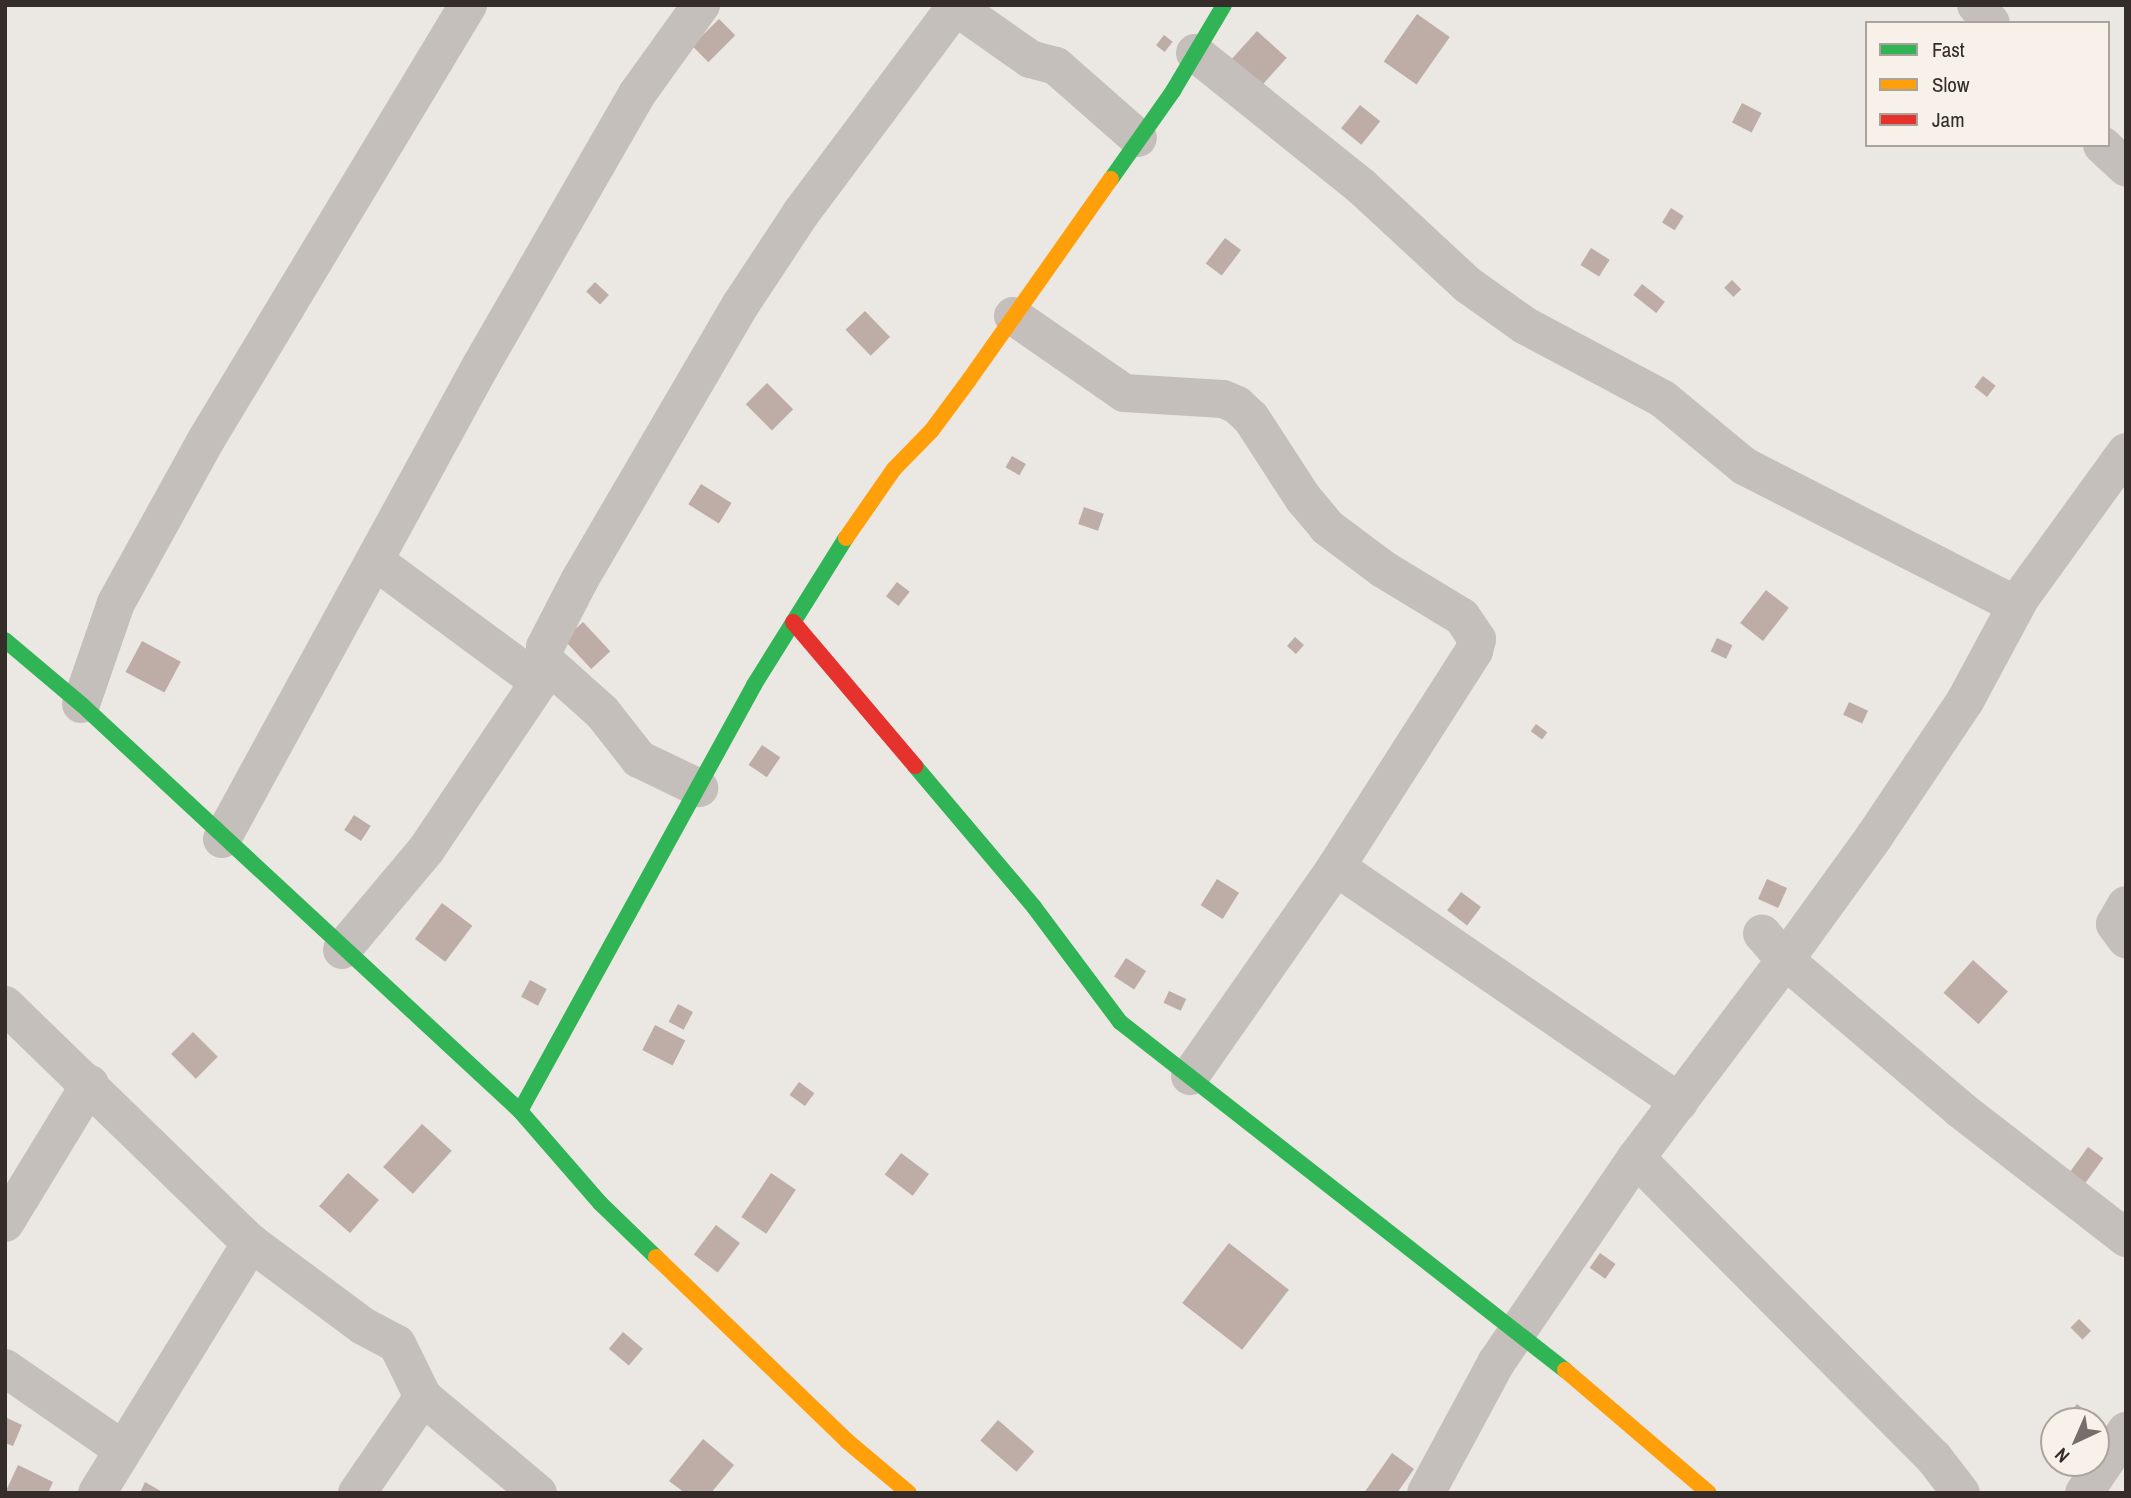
<!DOCTYPE html>
<html>
<head>
<meta charset="utf-8">
<style>
	body { margin:0 }
	#map { position:relative; width:2131px; height:1498px; overflow:hidden; background:#ebe7e2; font-family:"Archivo Narrow",sans-serif }
	div>[style] { position:absolute }
	[style*='--x'] { left:calc(var(--x)*1px); top:calc(var(--y)*1px); width:calc(var(--w)*1px); rotate:calc(var(--a)*1deg) }
	.building>* { inset:0; background:#bdada6; transform-origin:0 0 }
	.street>* { height:38px; margin:-19px; padding:0 19px; transform-origin:19px; border-radius:19px; background:#c4bfbb }
	.fast>* { height:16px; margin:-8px; padding:0 8px; transform-origin:8px; border-radius:8px; background:#30b455 }
	.slow>* { height:16px; margin:-8px; padding:0 8px; transform-origin:8px; border-radius:8px; background:#ff9f0a }
	.jam>* { height:16px; margin:-8px; padding:0 8px; transform-origin:8px; border-radius:8px; background:#e5322d }
	span { translate:-50% -50%; white-space:nowrap; text-align:center; line-height:1.15; -webkit-text-stroke:5px #f8f1e9; paint-order:stroke }
	.frame { position:absolute; inset:0; border:7px solid #352d29; pointer-events:none }
	.legend { position:absolute; left:1865px; top:21px; width:245px; height:126px; box-sizing:border-box; background:#f8f1e9; border:2px solid #aaa39c; margin:0; padding:9px 12px; list-style:none; font-size:21px; color:#352d29 }
	.legend li { display:flex; align-items:center; gap:14px; height:35px }
	.legend b { width:35px; border:2px solid #aaa39c }
	.north { position:absolute; left:2040px; top:1407px; width:70px; height:70px; box-sizing:border-box; background:#f8f1e9; border:2px solid #aaa39c; border-radius:50%; rotate:224deg; font-size:19px; font-weight:700; line-height:28px; text-align:center; color:#352d29 }
	.north::after { content:''; display:block; margin:auto; width:24px; height:32px; background:#756e6a; clip-path:polygon(50% 0,100% 100%,50% 72%,0 100%) }
</style>
</head>
<body>
<div id="map">
	<div class="building">
		<div style="left:1417px;top:14px;width:40px;height:58px;rotate:35deg"></div>
		<div style="left:719px;top:19px;width:23px;height:38px;rotate:45deg"></div>
		<div style="left:1257px;top:31px;width:40px;height:44px;rotate:42deg"></div>
		<div style="left:1164px;top:35px;width:11px;height:13px;rotate:38deg"></div>
		<div style="left:1742px;top:103px;width:22px;height:22px;rotate:27deg"></div>
		<div style="left:1360px;top:105px;width:26px;height:30px;rotate:39deg"></div>
		<div style="left:1671px;top:208px;width:15px;height:17px;rotate:32deg"></div>
		<div style="left:1225px;top:238px;width:20px;height:32px;rotate:37deg"></div>
		<div style="left:1591px;top:248px;width:22px;height:20px;rotate:32deg"></div>
		<div style="left:1732px;top:280px;width:13px;height:11px;rotate:45deg"></div>
		<div style="left:595px;top:282px;width:19px;height:13px;rotate:43deg"></div>
		<div style="left:1642px;top:284px;width:29px;height:14px;rotate:38deg"></div>
		<div style="left:865px;top:311px;width:36px;height:27px;rotate:46deg"></div>
		<div style="left:1983px;top:376px;width:16px;height:14px;rotate:38deg"></div>
		<div style="left:767px;top:383px;width:37px;height:30px;rotate:45deg"></div>
		<div style="left:1012px;top:456px;width:16px;height:13px;rotate:30deg"></div>
		<div style="left:701px;top:484px;width:36px;height:24px;rotate:32deg"></div>
		<div style="left:1084px;top:507px;width:21px;height:18px;rotate:19deg"></div>
		<div style="left:897px;top:582px;width:16px;height:18px;rotate:38deg"></div>
		<div style="left:1766px;top:590px;width:29px;height:42px;rotate:38deg"></div>
		<div style="left:583px;top:622px;width:40px;height:26px;rotate:47deg"></div>
		<div style="left:1295px;top:637px;width:12px;height:12px;rotate:42deg"></div>
		<div style="left:1717px;top:638px;width:17px;height:15px;rotate:25deg"></div>
		<div style="left:142px;top:641px;width:44px;height:35px;rotate:28deg"></div>
		<div style="left:1849px;top:702px;width:21px;height:14px;rotate:25deg"></div>
		<div style="left:1536px;top:724px;width:14px;height:9px;rotate:36deg"></div>
		<div style="left:762px;top:745px;width:22px;height:24px;rotate:34deg"></div>
		<div style="left:354px;top:815px;width:20px;height:18px;rotate:33deg"></div>
		<div style="left:1217px;top:879px;width:26px;height:31px;rotate:32deg"></div>
		<div style="left:1767px;top:879px;width:22px;height:22px;rotate:24deg"></div>
		<div style="left:1461px;top:892px;width:25px;height:23px;rotate:37deg"></div>
		<div style="left:442px;top:903px;width:38px;height:45px;rotate:37deg"></div>
		<div style="left:1126px;top:958px;width:24px;height:22px;rotate:33deg"></div>
		<div style="left:1973px;top:960px;width:47px;height:44px;rotate:42deg"></div>
		<div style="left:530px;top:980px;width:19px;height:19px;rotate:28deg"></div>
		<div style="left:1169px;top:991px;width:19px;height:13px;rotate:25deg"></div>
		<div style="left:678px;top:1004px;width:17px;height:20px;rotate:28deg"></div>
		<div style="left:655px;top:1025px;width:34px;height:28px;rotate:27deg"></div>
		<div style="left:193px;top:1032px;width:35px;height:31px;rotate:45deg"></div>
		<div style="left:799px;top:1082px;width:19px;height:16px;rotate:36deg"></div>
		<div style="left:422px;top:1124px;width:40px;height:58px;rotate:42deg"></div>
		<div style="left:2088px;top:1147px;width:19px;height:32px;rotate:36deg"></div>
		<div style="left:901px;top:1153px;width:35px;height:27px;rotate:37deg"></div>
		<div style="left:348px;top:1173px;width:41px;height:44px;rotate:41deg"></div>
		<div style="left:771px;top:1173px;width:30px;height:53px;rotate:34deg"></div>
		<div style="left:716px;top:1225px;width:30px;height:37px;rotate:37deg"></div>
		<div style="left:1229px;top:1243px;width:76px;height:76px;rotate:38deg"></div>
		<div style="left:1600px;top:1253px;width:19px;height:18px;rotate:35deg"></div>
		<div style="left:2079px;top:1319px;width:17px;height:12px;rotate:45deg"></div>
		<div style="left:623px;top:1332px;width:26px;height:22px;rotate:40deg"></div>
		<div style="clip-path:polygon(2077px 1404px,2110px 1430px,2096px 1447px,2096px 1421px,2064px 1421px)"></div>
		<div style="clip-path:polygon(5px 1417px,22px 1425px,13px 1446px,5px 1443px)"></div>
		<div style="left:998px;top:1420px;width:48px;height:27px;rotate:41deg"></div>
		<div style="clip-path:polygon(703px 1439px,734px 1465px,711px 1493px,685px 1493px,669px 1481px)"></div>
		<div style="clip-path:polygon(1392px 1453px,1414px 1469px,1397px 1493px,1364px 1493px)"></div>
		<div style="clip-path:polygon(18px 1465px,53px 1482px,48px 1493px,5px 1493px)"></div>
		<div style="clip-path:polygon(145px 1482px,164px 1493px,140px 1493px)"></div>
	</div>
	<div class="street">
		<div style="--x:953;--y:5;--w:94;--a:35"></div>
		<div style="--x:1030;--y:59;--w:27;--a:15"></div>
		<div style="--x:1056;--y:66;--w:109;--a:41.3"></div>
		<div style="--x:1976;--y:5;--w:23;--a:50"></div>
		<div style="--x:1195;--y:53;--w:214;--a:38.7"></div>
		<div style="--x:1362;--y:187;--w:144;--a:42.8"></div>
		<div style="--x:1468;--y:285;--w:69;--a:35.5"></div>
		<div style="--x:1524;--y:325;--w:157;--a:28"></div>
		<div style="--x:1663;--y:399;--w:105;--a:39.6"></div>
		<div style="--x:1744;--y:466;--w:305;--a:27.1"></div>
		<div style="--x:2102;--y:145;--w:33;--a:43"></div>
		<div style="--x:1013;--y:316;--w:135;--a:34.7"></div>
		<div style="--x:1124;--y:393;--w:99;--a:3.5"></div>
		<div style="--x:1223;--y:399;--w:15;--a:23"></div>
		<div style="--x:1237;--y:405;--w:19;--a:43"></div>
		<div style="--x:1251;--y:418;--w:95;--a:57"></div>
		<div style="--x:1303;--y:498;--w:38;--a:50"></div>
		<div style="--x:1327;--y:527;--w:70;--a:36.9"></div>
		<div style="--x:1383;--y:569;--w:92;--a:31.3"></div>
		<div style="--x:1462;--y:617;--w:27;--a:56"></div>
		<div style="--x:1477;--y:639;--w:12;--a:104"></div>
		<div style="--x:1474;--y:651;--w:256;--a:122.6"></div>
		<div style="--x:1336;--y:867;--w:255;--a:124.9"></div>
		<div style="--x:2126;--y:452;--w:179;--a:125.9"></div>
		<div style="--x:2021;--y:597;--w:118;--a:118.3"></div>
		<div style="--x:1965;--y:701;--w:164;--a:123.8"></div>
		<div style="--x:1874;--y:837;--w:152;--a:125.9"></div>
		<div style="--x:1785;--y:960;--w:231;--a:40.4"></div>
		<div style="--x:1961;--y:1110;--w:209;--a:37.8"></div>
		<div style="--x:375;--y:561;--w:204;--a:36.4"></div>
		<div style="--x:546;--y:662;--w:75;--a:41.8"></div>
		<div style="--x:602;--y:712;--w:60;--a:51.8"></div>
		<div style="--x:639;--y:759;--w:67;--a:25.8"></div>
		<div style="--x:81;--y:704;--w:107;--a:-70.9"></div>
		<div style="--x:116;--y:603;--w:186;--a:-61.1"></div>
		<div style="--x:206;--y:440;--w:508;--a:-58.94"></div>
		<div style="--x:222;--y:839;--w:538;--a:-61.34"></div>
		<div style="--x:480;--y:367;--w:315;--a:-60.1"></div>
		<div style="--x:637;--y:94;--w:110;--a:-54.3"></div>
		<div style="--x:1336;--y:867;--w:416;--a:34.4"></div>
		<div style="--x:2126;--y:905;--w:22;--a:120"></div>
		<div style="--x:2115;--y:924;--w:19;--a:54"></div>
		<div style="--x:342;--y:950;--w:131;--a:-50"></div>
		<div style="--x:426;--y:850;--w:213;--a:-56.1"></div>
		<div style="--x:545;--y:673;--w:26;--a:-90"></div>
		<div style="--x:545;--y:647;--w:74;--a:-62.7"></div>
		<div style="--x:579;--y:581;--w:321;--a:-59.7"></div>
		<div style="--x:741;--y:304;--w:109;--a:-56.6"></div>
		<div style="--x:801;--y:213;--w:257;--a:-53.2"></div>
		<div style="--x:5;--y:1005;--w:342;--a:44.1"></div>
		<div style="--x:251;--y:1243;--w:139;--a:36.5"></div>
		<div style="--x:363;--y:1326;--w:38;--a:28"></div>
		<div style="--x:397;--y:1344;--w:59;--a:63.9"></div>
		<div style="--x:423;--y:1397;--w:150;--a:39.9"></div>
		<div style="--x:1636;--y:1158;--w:423;--a:45.2"></div>
		<div style="--x:1934;--y:1458;--w:44;--a:52.4"></div>
		<div style="--x:5;--y:1223;--w:163;--a:-58.6"></div>
		<div style="--x:5;--y:1368;--w:142;--a:34.7"></div>
		<div style="--x:97;--y:1493;--w:294;--a:-58.4"></div>
		<div style="--x:357;--y:1493;--w:116;--a:-55.5"></div>
		<div style="--x:1426;--y:1493;--w:148;--a:-61.7"></div>
		<div style="--x:1496;--y:1363;--w:248;--a:-55.7"></div>
		<div style="--x:1636;--y:1158;--w:248;--a:-53"></div>
		<div style="--x:1785;--y:960;--w:35;--a:-131"></div>
		<div style="--x:2084;--y:1493;--w:75;--a:-55.9"></div>
	</div>
	<div class="fast">
		<div style="--x:1111;--y:179;--w:108;--a:-54.8"></div>
		<div style="--x:1173;--y:91;--w:100;--a:-59.3"></div>
		<div style="--x:5;--y:640;--w:99;--a:40.1"></div>
		<div style="--x:81;--y:704;--w:599;--a:42.83"></div>
		<div style="--x:520;--y:1111;--w:122;--a:49"></div>
		<div style="--x:600;--y:1203;--w:78;--a:44"></div>
		<div style="--x:915;--y:766;--w:185;--a:49.8"></div>
		<div style="--x:1034;--y:907;--w:144;--a:53.2"></div>
		<div style="--x:1120;--y:1022;--w:565;--a:38.03"></div>
		<div style="--x:520;--y:1111;--w:486;--a:-61.2"></div>
		<div style="--x:754;--y:685;--w:173;--a:-58"></div>
	</div>
	<div class="slow">
		<div style="--x:846;--y:538;--w:84;--a:-55.2"></div>
		<div style="--x:894;--y:469;--w:54;--a:-45.7"></div>
		<div style="--x:932;--y:430;--w:62;--a:-53.5"></div>
		<div style="--x:969;--y:380;--w:246;--a:-54.8"></div>
		<div style="--x:656;--y:1257;--w:265;--a:43.9"></div>
		<div style="--x:847;--y:1441;--w:81;--a:40"></div>
		<div style="--x:1565;--y:1370;--w:189;--a:40.5"></div>
	</div>
	<div class="jam">
		<div style="--x:793;--y:622;--w:189;--a:49.7"></div>
	</div>
	<div class="frame"></div>
	<ul class="legend">
	<li><b style="height:9px;background:#30b455"></b>Fast</li>
	<li><b style="height:9px;background:#ff9f0a"></b>Slow</li>
	<li><b style="height:9px;background:#e5322d"></b>Jam</li>
	</ul>
	<div class="north">N</div>
</div>
</body>
</html>
